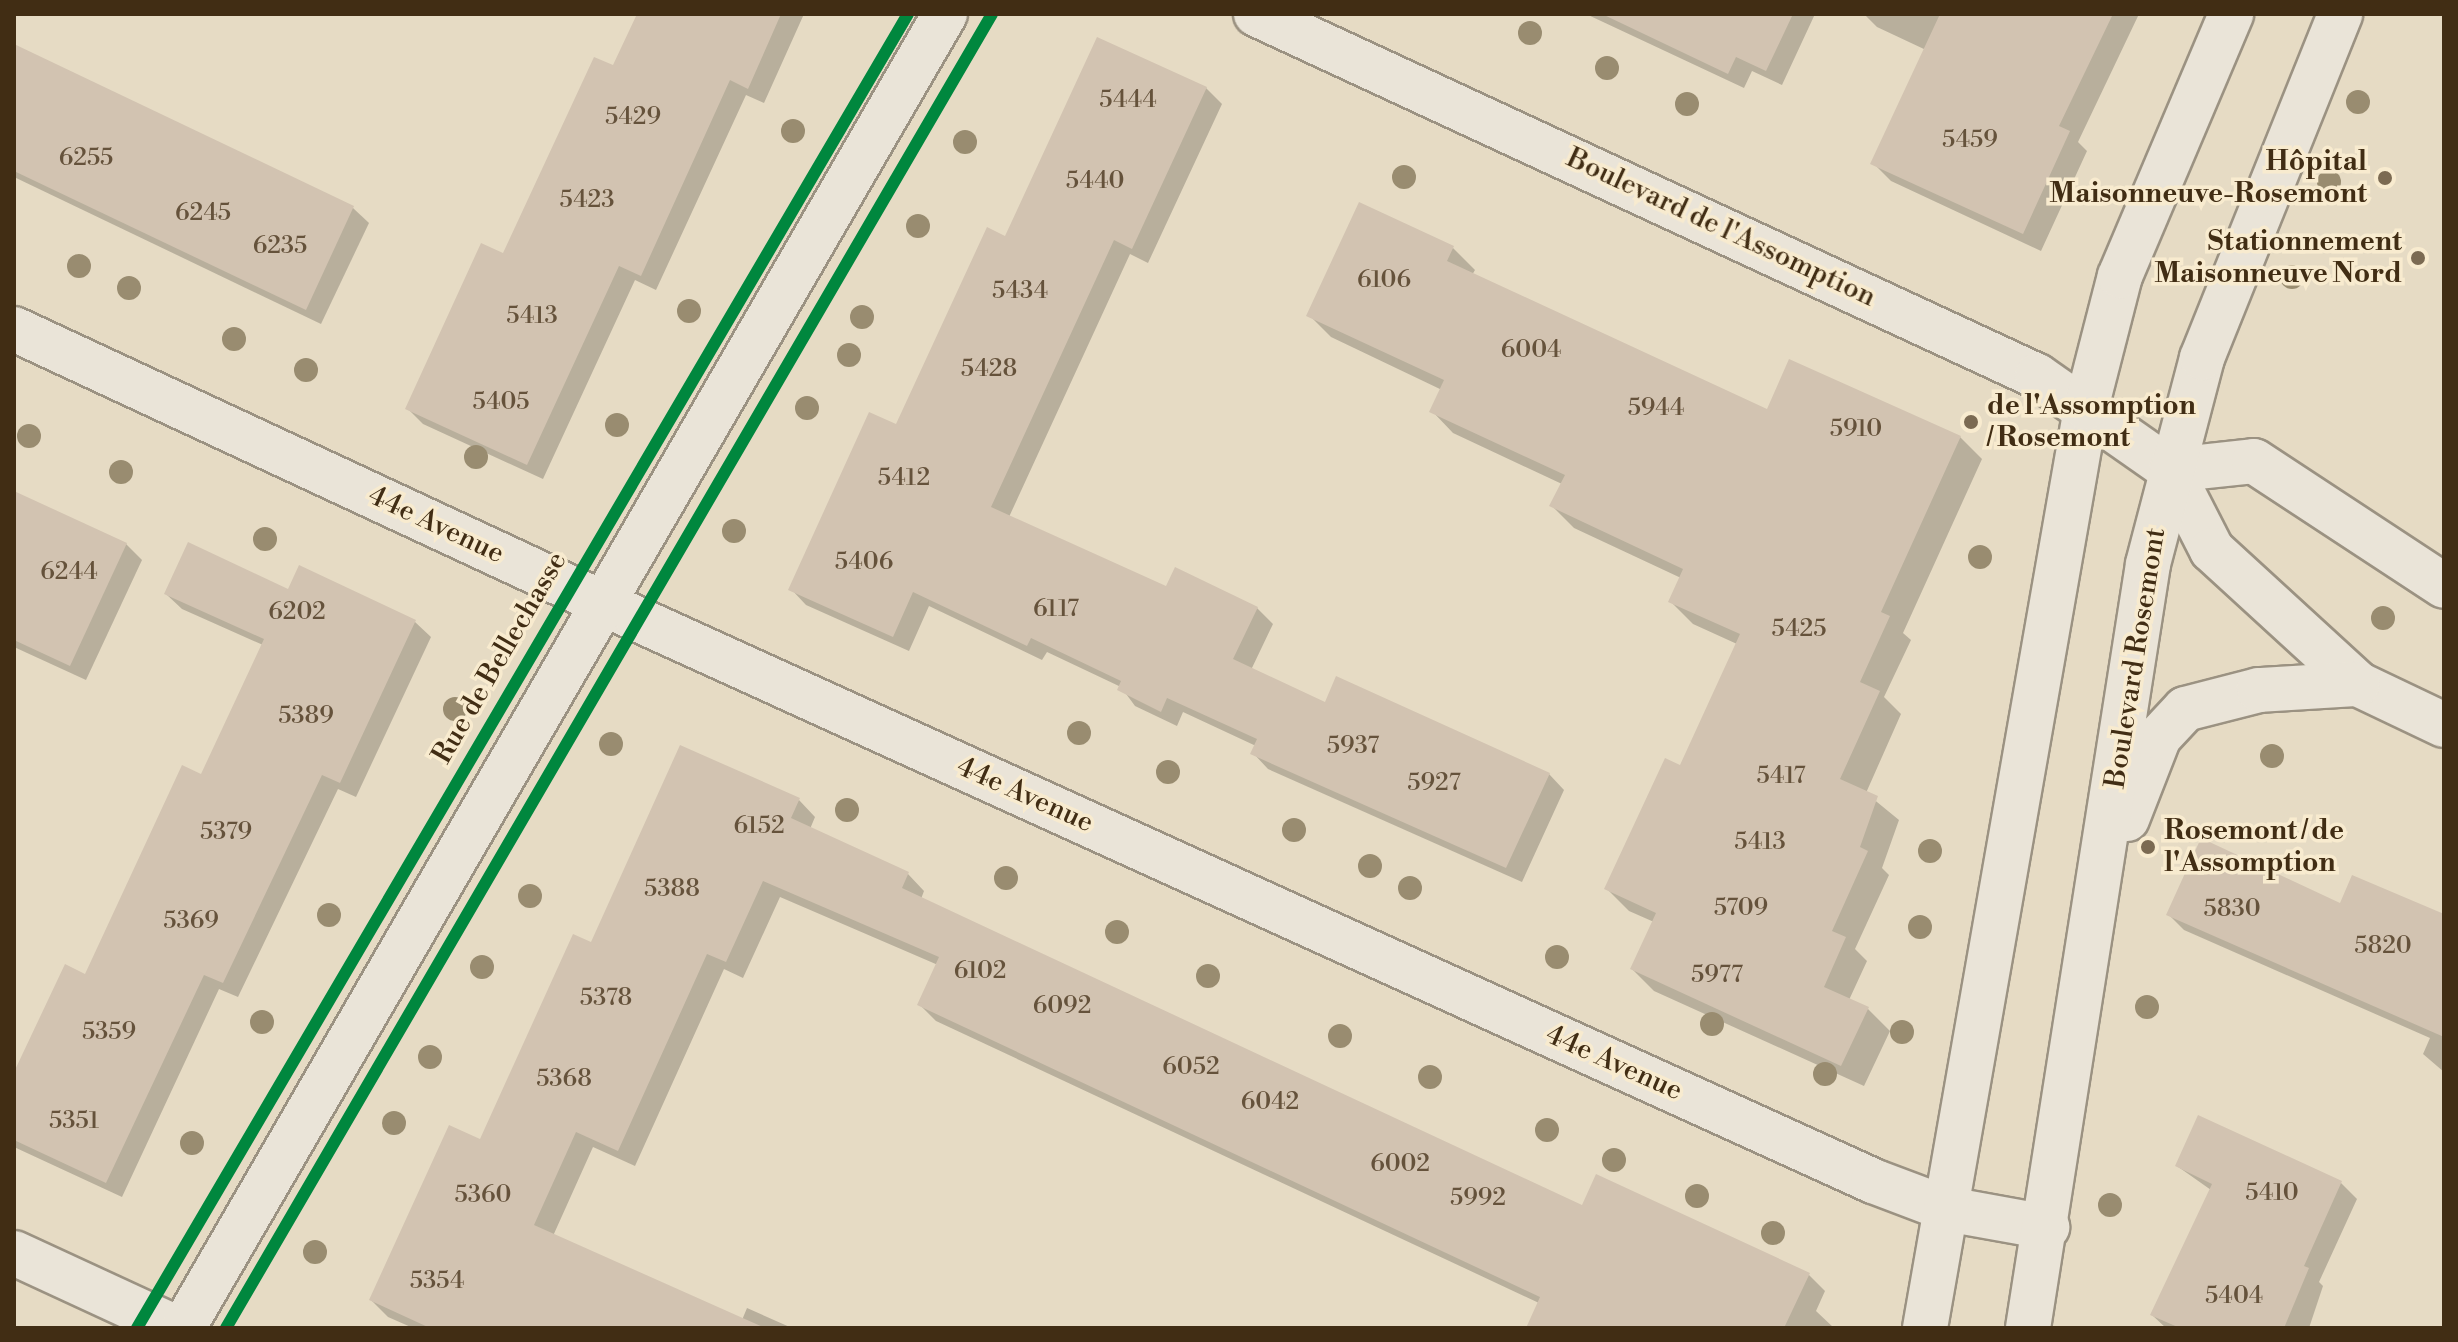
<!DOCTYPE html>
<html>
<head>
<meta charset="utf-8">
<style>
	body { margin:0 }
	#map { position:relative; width:2458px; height:1342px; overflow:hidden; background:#e6dbc4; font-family:"Libre Bodoni",serif }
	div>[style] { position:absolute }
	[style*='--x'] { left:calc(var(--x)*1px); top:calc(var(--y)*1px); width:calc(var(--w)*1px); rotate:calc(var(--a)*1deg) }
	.shadow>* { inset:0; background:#0003 }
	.building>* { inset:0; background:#d2c3b1 }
	.roads { filter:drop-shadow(2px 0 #9b9282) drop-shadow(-2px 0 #9b9282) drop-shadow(0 2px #9b9282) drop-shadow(0 -2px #9b9282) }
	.street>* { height:44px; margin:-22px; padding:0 22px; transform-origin:22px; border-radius:22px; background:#eae4d8 }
	.secondary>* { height:44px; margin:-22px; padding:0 22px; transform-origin:22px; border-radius:22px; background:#eae4d8 }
	.cycleway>* { height:12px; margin:-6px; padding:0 6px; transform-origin:6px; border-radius:6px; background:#00873e }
	.trees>* { width:24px; height:24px; margin:-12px; border-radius:50%; background:#998c70 }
	.dots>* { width:22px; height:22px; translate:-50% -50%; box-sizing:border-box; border:4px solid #f8ebcf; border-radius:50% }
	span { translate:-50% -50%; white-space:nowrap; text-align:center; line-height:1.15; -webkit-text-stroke:7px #f8ebcf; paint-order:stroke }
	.number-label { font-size:24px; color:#65523b }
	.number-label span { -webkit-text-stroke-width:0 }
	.poi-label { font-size:28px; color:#412d14; font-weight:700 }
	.right { translate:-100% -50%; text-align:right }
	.left { translate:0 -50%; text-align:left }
	.street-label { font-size:28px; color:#412d14 }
	.frame { position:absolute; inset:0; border:16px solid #412d14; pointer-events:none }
</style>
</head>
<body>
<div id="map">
	<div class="shadow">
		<div style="clip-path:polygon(639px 14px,804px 14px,764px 103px,746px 95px,656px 290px,635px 280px,543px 479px,423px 424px,407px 408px,504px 256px,614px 68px)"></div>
		<div style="clip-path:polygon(1586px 14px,1815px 14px,1782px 85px,1752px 71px,1744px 88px)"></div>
		<div style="clip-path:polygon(1864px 14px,2139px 14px,2078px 142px,2087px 151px,2041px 251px,1891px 181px,1873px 163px,1926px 50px,1877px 27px)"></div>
		<div style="clip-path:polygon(14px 45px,353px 208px,369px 223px,321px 324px,14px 177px)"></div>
		<div style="clip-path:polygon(1206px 88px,1222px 104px,1148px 263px,1130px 254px,1009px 517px,1167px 589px,1257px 608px,1273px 624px,1251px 670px,1326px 704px,1549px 774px,1564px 790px,1522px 882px,1268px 769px,1253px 753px,1256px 746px,1183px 712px,1177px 726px,1135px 706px,1121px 687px,1047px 652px,1042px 660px,929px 606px,909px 651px,806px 605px,791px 589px,897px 426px,1006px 238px)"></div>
		<div style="clip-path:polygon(1453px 248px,1475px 270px,1472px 275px,1768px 412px,1960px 437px,1982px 459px,1903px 633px,1911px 640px,1884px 697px,1901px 714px,1866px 793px,1899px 820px,1882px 868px,1889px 875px,1855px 949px,1867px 961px,1849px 1000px,1868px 1009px,1890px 1031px,1864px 1086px,1654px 991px,1632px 969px,1654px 922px,1629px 911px,1607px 889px,1681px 768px,1737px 644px,1693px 624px,1671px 602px,1681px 578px,1574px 528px,1552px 506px,1562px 484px,1453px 433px,1432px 411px,1442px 390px,1331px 337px,1309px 315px)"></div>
		<div style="clip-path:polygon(14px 493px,126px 544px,142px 560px,86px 680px,14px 647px)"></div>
		<div style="clip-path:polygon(300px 567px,415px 622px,431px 637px,356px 797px,338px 789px,238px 997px,219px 989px,122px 1197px,14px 1147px,14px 1077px,86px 976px,202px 777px,263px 645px,182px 609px,166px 594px,289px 591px)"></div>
		<div style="clip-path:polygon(799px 800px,815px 817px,810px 829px,908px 874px,924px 891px,921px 899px,1583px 1208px,1809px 1275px,1825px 1291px,1816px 1311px,1834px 1328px,1542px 1328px,1539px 1303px,936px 1021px,919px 1004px,938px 965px,780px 897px,743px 978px,724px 969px,635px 1166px,593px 1147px,553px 1236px,742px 1320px,747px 1308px,792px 1328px,413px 1328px,388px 1317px,371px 1300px,481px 1141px,592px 944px)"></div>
		<div style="clip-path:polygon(2341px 906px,2444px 917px,2444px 1072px,2423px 1054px,2430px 1038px,2184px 930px,2168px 914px)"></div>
		<div style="clip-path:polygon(2177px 1166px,2341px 1183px,2357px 1199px,2319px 1282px,2323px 1286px,2309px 1328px,2166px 1328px,2152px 1315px,2211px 1190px)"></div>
	</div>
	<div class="building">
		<div style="clip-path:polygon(637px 14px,781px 14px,748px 89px,730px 80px,641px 276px,619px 266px,527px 465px,405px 409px,481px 243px,503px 253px,594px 57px,613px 65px)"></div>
		<div style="clip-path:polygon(1602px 14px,1793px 14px,1766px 71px,1736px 57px,1728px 74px)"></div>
		<div style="clip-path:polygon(1940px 14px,2113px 14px,2059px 126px,2070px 131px,2023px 234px,1870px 164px)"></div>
		<div style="clip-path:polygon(1097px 37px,1207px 87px,1132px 249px,1114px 240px,991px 507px,1166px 586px,1175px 567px,1258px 607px,1233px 659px,1325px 702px,1336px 676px,1550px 773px,1506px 868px,1250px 754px,1257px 739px,1167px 698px,1161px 712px,1117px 690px,1121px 681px,1031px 638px,1027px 646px,913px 592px,893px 637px,788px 590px,869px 412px,896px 424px,987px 227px,1005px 236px)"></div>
		<div style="clip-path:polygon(14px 44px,354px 206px,306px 310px,14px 171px)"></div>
		<div style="clip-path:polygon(1359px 202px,1454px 246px,1447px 261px,1767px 409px,1789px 359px,1961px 436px,1881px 612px,1890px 616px,1860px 682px,1880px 691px,1840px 779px,1878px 796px,1860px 847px,1868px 851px,1832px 931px,1846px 937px,1824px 987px,1869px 1007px,1841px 1066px,1630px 969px,1656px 913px,1604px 889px,1665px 758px,1680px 765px,1740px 634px,1668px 602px,1683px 569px,1549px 506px,1565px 475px,1429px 412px,1444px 380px,1306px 316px)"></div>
		<div style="clip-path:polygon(14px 491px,127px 543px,70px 666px,14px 640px)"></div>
		<div style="clip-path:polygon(188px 542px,288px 589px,299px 565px,416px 620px,340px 783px,322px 775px,223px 983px,204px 975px,106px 1183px,14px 1140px,14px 1072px,65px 964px,85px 974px,182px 765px,201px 774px,264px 639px,164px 594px)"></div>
		<div style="clip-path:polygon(680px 745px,800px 798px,791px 818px,909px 872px,902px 888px,1322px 1084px,1582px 1205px,1596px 1174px,1810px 1273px,1784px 1328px,1526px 1328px,1540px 1297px,917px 1005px,939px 957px,763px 881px,726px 962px,707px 954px,618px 1151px,576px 1132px,534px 1225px,765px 1328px,430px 1328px,369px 1300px,449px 1125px,480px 1139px,573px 934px,591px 942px)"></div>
		<div style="clip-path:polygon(2201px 838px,2340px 903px,2352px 875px,2444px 914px,2444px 1037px,2166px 915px)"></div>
		<div style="clip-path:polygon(2198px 1115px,2342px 1181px,2304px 1266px,2309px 1268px,2284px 1328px,2180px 1328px,2150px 1315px,2212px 1184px,2175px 1166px)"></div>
	</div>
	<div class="roads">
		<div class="street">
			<div style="--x:14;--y:329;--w:687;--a:24.96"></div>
			<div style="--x:637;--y:619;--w:1358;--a:24.45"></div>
			<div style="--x:1873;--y:1181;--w:79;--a:20.7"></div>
			<div style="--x:1947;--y:1209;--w:102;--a:10.2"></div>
			<div style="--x:14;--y:1253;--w:179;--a:24.8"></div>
		</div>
		<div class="secondary">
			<div style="--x:1256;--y:14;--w:861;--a:24.87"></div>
			<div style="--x:2037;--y:376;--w:164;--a:35"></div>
			<div style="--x:2171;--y:470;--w:90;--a:62.9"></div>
			<div style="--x:2212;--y:550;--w:198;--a:42.5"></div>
			<div style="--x:2358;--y:684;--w:95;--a:25.5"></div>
			<div style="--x:2171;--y:470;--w:83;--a:-6.2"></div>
			<div style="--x:2254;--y:461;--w:227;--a:33.3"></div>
			<div style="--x:2127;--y:819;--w:88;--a:-68.7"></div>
			<div style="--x:2159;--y:737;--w:38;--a:-47"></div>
			<div style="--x:2185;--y:709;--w:76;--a:-14.4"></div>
			<div style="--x:2259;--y:690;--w:99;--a:-3.5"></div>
			<div style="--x:183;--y:1328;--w:1519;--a:-59.89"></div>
			<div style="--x:1925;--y:1328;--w:934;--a:-80.07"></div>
			<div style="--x:2086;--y:408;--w:136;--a:-75.6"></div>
			<div style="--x:2120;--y:276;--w:285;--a:-67"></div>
			<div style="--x:2028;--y:1328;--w:773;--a:-81.07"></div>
			<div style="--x:2148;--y:564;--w:213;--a:-75.3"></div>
			<div style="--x:2202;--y:358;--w:371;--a:-68.1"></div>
		</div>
	</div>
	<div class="cycleway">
		<div style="--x:137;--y:1328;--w:1523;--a:-59.6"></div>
		<div style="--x:226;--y:1328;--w:1521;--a:-59.76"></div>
	</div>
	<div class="trees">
		<div style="left:1530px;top:33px"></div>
		<div style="left:1607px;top:68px"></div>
		<div style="left:2358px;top:102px"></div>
		<div style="left:1687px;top:104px"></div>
		<div style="left:793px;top:131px"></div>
		<div style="left:965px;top:142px"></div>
		<div style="left:1404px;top:177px"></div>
		<div style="left:2329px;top:182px"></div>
		<div style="left:918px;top:226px"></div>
		<div style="left:79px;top:266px"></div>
		<div style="left:2292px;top:277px"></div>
		<div style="left:129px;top:288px"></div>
		<div style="left:689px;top:311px"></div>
		<div style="left:862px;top:317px"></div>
		<div style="left:234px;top:339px"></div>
		<div style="left:849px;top:355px"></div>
		<div style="left:306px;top:370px"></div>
		<div style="left:807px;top:408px"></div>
		<div style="left:617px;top:425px"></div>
		<div style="left:29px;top:436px"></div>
		<div style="left:476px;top:457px"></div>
		<div style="left:121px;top:472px"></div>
		<div style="left:734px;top:531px"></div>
		<div style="left:265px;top:539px"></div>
		<div style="left:1980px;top:557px"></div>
		<div style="left:2383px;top:618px"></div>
		<div style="left:455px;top:709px"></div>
		<div style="left:1079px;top:733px"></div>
		<div style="left:611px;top:744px"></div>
		<div style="left:2272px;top:756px"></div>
		<div style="left:1168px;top:772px"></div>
		<div style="left:847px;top:810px"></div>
		<div style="left:1294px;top:830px"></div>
		<div style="left:1930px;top:851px"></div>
		<div style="left:1370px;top:866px"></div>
		<div style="left:1006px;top:878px"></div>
		<div style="left:1410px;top:888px"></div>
		<div style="left:530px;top:896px"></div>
		<div style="left:329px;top:915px"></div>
		<div style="left:1920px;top:927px"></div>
		<div style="left:1117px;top:932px"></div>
		<div style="left:1557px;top:957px"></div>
		<div style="left:482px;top:967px"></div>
		<div style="left:1208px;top:976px"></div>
		<div style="left:2147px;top:1007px"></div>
		<div style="left:262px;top:1022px"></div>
		<div style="left:1712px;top:1024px"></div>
		<div style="left:1902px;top:1032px"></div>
		<div style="left:1340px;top:1036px"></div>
		<div style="left:430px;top:1057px"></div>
		<div style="left:1825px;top:1074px"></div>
		<div style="left:1430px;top:1077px"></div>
		<div style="left:394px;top:1123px"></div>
		<div style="left:1547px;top:1130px"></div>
		<div style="left:192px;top:1143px"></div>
		<div style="left:1614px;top:1160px"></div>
		<div style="left:1697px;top:1196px"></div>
		<div style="left:2110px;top:1205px"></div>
		<div style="left:1773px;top:1233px"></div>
		<div style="left:315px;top:1252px"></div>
	</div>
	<div class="dots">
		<div style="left:2385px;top:178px;background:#7b6a52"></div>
		<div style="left:2418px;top:258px;background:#7b6a52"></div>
		<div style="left:1971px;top:422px;background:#7b6a52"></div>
		<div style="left:2148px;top:847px;background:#7b6a52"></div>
	</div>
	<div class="number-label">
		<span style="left:1128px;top:101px">5444</span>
		<span style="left:633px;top:118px">5429</span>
		<span style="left:1970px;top:141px">5459</span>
		<span style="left:86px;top:159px">6255</span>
		<span style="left:1095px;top:182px">5440</span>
		<span style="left:587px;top:201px">5423</span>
		<span style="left:203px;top:214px">6245</span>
		<span style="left:280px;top:247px">6235</span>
		<span style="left:1384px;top:281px">6106</span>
		<span style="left:1020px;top:292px">5434</span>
		<span style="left:532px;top:317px">5413</span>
		<span style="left:1531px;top:351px">6004</span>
		<span style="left:989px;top:370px">5428</span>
		<span style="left:501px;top:403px">5405</span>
		<span style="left:1656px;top:409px">5944</span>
		<span style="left:1856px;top:430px">5910</span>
		<span style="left:904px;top:479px">5412</span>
		<span style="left:864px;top:563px">5406</span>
		<span style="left:69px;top:573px">6244</span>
		<span style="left:1056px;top:610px">6117</span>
		<span style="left:297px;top:613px">6202</span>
		<span style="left:1799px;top:630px">5425</span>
		<span style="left:306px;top:717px">5389</span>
		<span style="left:1353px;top:747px">5937</span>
		<span style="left:1781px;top:777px">5417</span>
		<span style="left:1434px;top:784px">5927</span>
		<span style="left:759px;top:827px">6152</span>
		<span style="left:226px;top:833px">5379</span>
		<span style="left:1760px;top:843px">5413</span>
		<span style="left:672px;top:890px">5388</span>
		<span style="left:1741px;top:909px">5709</span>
		<span style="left:2232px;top:910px">5830</span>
		<span style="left:191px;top:922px">5369</span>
		<span style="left:2383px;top:947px">5820</span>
		<span style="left:980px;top:972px">6102</span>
		<span style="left:1717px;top:976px">5977</span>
		<span style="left:606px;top:999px">5378</span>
		<span style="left:1062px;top:1007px">6092</span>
		<span style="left:109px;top:1033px">5359</span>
		<span style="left:1191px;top:1068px">6052</span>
		<span style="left:564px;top:1080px">5368</span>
		<span style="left:1270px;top:1103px">6042</span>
		<span style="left:74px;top:1122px">5351</span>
		<span style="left:1400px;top:1165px">6002</span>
		<span style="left:2272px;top:1194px">5410</span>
		<span style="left:483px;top:1196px">5360</span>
		<span style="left:1478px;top:1199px">5992</span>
		<span style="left:437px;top:1282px">5354</span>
		<span style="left:2234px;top:1297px">5404</span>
	</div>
	<div class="poi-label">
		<span class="right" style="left:2367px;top:178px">Hôpital<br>Maisonneuve-Rosemont</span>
		<span class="right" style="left:2402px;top:258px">Stationnement<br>Maisonneuve Nord</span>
		<span class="left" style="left:1987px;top:422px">de l'Assomption<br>/ Rosemont</span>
		<span class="left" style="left:2164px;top:847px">Rosemont / de<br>l'Assomption</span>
	</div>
	<div class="street-label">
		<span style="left:1721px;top:228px;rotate:25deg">Boulevard de l'Assomption</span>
		<span style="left:436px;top:525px;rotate:25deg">44e Avenue</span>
		<span style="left:500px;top:658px;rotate:-60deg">Rue de Bellechasse</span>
		<span style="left:2136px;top:658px;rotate:-81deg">Boulevard Rosemont</span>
		<span style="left:1025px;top:795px;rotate:24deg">44e Avenue</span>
		<span style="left:1614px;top:1063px;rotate:24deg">44e Avenue</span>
	</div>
	<div class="frame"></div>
</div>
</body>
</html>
